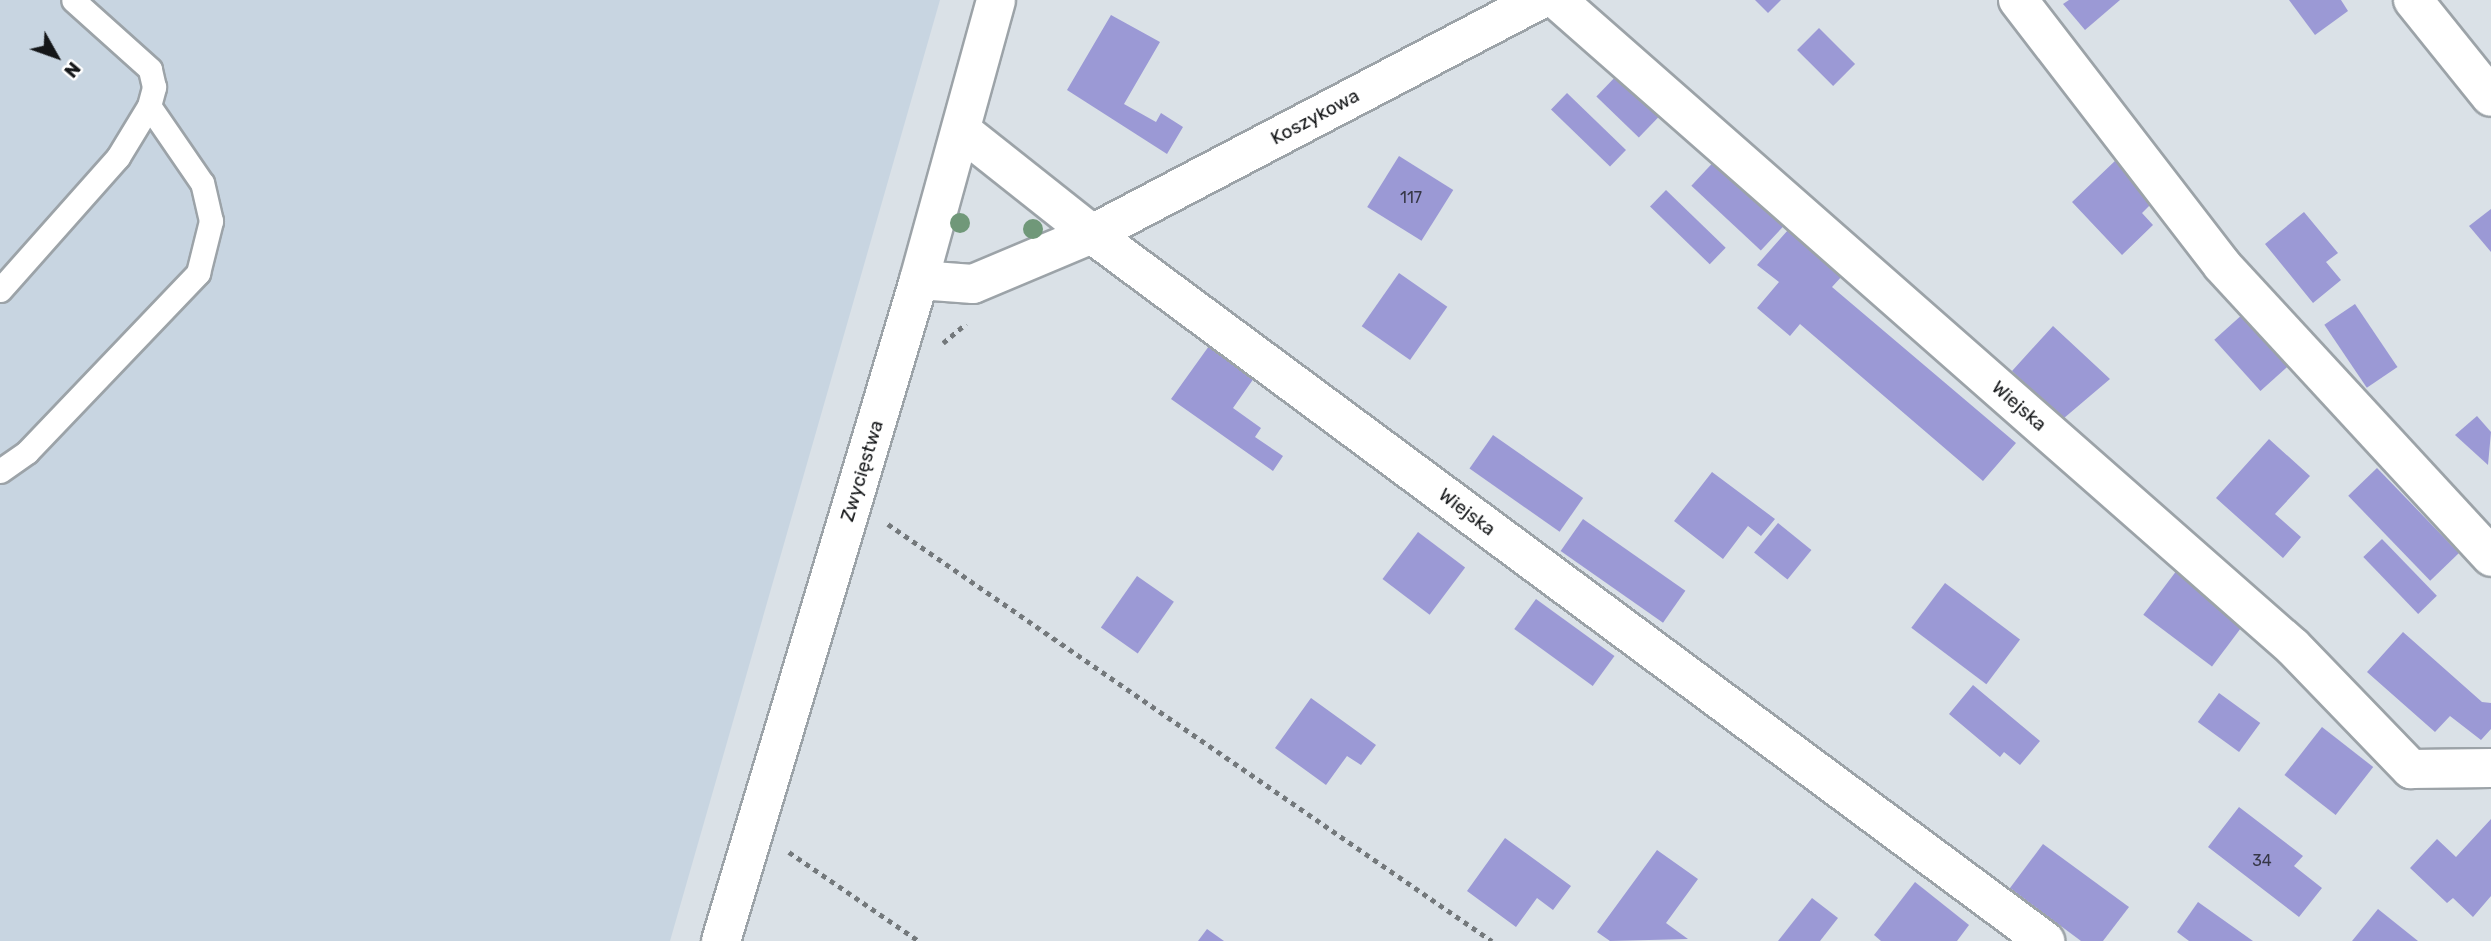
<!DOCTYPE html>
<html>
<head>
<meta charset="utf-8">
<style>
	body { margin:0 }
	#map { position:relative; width:2491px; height:941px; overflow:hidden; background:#dae1e7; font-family:Rubik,sans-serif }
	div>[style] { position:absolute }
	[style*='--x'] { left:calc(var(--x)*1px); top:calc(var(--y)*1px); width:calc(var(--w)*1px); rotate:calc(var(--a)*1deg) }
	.built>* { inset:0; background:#c8d5e1 }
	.building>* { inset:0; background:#9b99d5; transform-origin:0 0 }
	.path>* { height:4.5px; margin-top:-2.25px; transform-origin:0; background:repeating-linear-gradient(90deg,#73787b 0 5px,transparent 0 10px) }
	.roads { filter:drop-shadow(2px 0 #9ca3a8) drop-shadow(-2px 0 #9ca3a8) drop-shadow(0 2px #9ca3a8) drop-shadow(0 -2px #9ca3a8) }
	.service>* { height:23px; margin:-11.5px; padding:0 11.5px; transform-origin:11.5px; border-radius:11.5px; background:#fff }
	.minor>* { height:38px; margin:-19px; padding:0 19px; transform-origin:19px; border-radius:19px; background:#fff }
	.tertiary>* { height:38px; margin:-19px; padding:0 19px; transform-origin:19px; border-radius:19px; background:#fff }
	.trees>* { width:20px; height:20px; margin:-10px; border-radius:50%; background:#709879 }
	span { translate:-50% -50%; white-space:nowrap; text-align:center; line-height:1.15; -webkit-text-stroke:5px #fff; paint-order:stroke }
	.number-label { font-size:16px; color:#363747 }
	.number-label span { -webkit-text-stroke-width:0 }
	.street-label { font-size:19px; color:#141618 }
	.north { position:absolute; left:21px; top:21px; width:70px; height:70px; -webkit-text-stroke:5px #fff; paint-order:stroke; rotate:130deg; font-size:19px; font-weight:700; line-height:28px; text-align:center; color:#141618 }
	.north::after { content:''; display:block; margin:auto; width:24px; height:32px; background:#141618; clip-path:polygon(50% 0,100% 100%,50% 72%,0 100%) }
</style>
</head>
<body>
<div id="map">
	<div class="built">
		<div style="clip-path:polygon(0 0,940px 0,670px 941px,0 941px)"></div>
	</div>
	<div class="building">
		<div style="clip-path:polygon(1755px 0,1781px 0,1768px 13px)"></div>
		<div style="clip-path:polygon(2069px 0,2120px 0,2085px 30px,2063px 4px)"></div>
		<div style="clip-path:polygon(2289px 0,2341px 0,2348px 11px,2315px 35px)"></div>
		<div style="clip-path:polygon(1111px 15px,1160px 42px,1124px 104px,1156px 122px,1161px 113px,1183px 127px,1167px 154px,1067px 90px)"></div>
		<div style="left:1819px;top:28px;width:51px;height:31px;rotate:45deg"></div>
		<div style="left:1620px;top:72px;width:59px;height:34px;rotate:44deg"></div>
		<div style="left:1567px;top:93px;width:82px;height:23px;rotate:44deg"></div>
		<div style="left:1720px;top:155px;width:95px;height:42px;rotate:43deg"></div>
		<div style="left:1399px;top:156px;width:64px;height:60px;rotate:32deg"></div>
		<div style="clip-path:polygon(2117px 159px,2155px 200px,2142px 213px,2153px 225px,2122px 255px,2072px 202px)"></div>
		<div style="left:1666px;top:190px;width:83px;height:23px;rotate:44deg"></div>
		<div style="clip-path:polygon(2491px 209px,2491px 252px,2469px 226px)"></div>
		<div style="clip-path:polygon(2304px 212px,2338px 253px,2326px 262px,2341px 280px,2313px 303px,2265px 244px)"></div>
		<div style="clip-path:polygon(1788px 230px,1843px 275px,1832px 287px,2016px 443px,1983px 481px,1800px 324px,1790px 336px,1757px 308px,1779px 282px,1757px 265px)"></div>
		<div style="left:1399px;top:273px;width:59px;height:65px;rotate:35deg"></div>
		<div style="left:2355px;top:304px;width:76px;height:37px;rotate:56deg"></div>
		<div style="left:2244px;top:313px;width:69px;height:40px;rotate:48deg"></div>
		<div style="clip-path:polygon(2053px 326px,2110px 379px,2057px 424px,2046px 413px,2051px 408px,2012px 371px)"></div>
		<div style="clip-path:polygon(1214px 339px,1259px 371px,1233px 408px,1261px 428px,1255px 437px,1283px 456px,1273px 471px,1171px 399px)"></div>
		<div style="clip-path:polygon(2477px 416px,2491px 432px,2488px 465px,2455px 435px)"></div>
		<div style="left:1493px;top:435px;width:110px;height:41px;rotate:35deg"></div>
		<div style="clip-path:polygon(2269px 439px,2310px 476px,2275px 514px,2301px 537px,2283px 558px,2216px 498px)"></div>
		<div style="left:2377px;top:468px;width:118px;height:40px;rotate:46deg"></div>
		<div style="clip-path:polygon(1712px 472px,1775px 519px,1761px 536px,1748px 526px,1723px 559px,1674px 521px)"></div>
		<div style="left:1583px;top:519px;width:125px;height:39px;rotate:35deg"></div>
		<div style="left:1778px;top:523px;width:43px;height:38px;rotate:39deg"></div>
		<div style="left:1418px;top:532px;width:59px;height:59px;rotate:37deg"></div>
		<div style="left:2382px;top:539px;width:79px;height:26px;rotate:46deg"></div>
		<div style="left:2177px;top:570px;width:86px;height:56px;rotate:37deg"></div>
		<div style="left:1137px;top:576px;width:45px;height:63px;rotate:35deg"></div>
		<div style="left:1945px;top:583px;width:94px;height:56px;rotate:37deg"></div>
		<div style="left:1536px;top:599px;width:97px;height:37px;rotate:36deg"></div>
		<div style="clip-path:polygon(2403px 632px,2482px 702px,2491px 703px,2491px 729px,2481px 740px,2450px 716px,2435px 732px,2367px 672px)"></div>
		<div style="clip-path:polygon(1973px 685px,2040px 741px,2020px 765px,2004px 752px,2000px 757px,1949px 714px)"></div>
		<div style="left:2219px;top:693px;width:51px;height:36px;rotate:36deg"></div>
		<div style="clip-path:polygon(1311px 698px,1376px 745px,1361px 765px,1347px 756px,1326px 785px,1275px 748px)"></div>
		<div style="left:2322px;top:727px;width:65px;height:61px;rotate:38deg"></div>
		<div style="clip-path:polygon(2239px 807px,2303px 856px,2294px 866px,2322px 888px,2299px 917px,2208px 847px)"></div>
		<div style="clip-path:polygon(2491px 819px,2491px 896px,2473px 917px,2453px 898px,2447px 903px,2410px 868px,2437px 839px,2456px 857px)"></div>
		<div style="clip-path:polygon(1505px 838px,1571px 886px,1553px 910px,1537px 898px,1516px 927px,1467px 891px)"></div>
		<div style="clip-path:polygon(2043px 844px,2129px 907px,2103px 941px,2081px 941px,2010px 888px)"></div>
		<div style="clip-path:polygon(1657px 850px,1698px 879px,1666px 923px,1688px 939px,1610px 941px,1597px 932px)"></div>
		<div style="clip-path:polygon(1915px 882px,1969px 925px,1957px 941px,1881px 941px,1874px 935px)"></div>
		<div style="clip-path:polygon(1812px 898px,1838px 918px,1820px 941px,1778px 941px)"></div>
		<div style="clip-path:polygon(2198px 902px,2253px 941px,2189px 941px,2177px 932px)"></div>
		<div style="clip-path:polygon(2378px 909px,2418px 941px,2352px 941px)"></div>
		<div style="clip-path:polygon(1207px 929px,1224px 941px,1198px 941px)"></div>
	</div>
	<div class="path">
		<div style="--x:943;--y:343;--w:30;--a:-40"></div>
		<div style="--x:888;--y:524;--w:734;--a:34.62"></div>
		<div style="--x:789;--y:852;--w:158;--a:34.4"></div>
	</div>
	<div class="roads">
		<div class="service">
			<div style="--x:0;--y:290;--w:178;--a:-48.4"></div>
			<div style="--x:118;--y:157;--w:60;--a:-58.7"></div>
			<div style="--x:149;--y:106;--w:20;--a:-75"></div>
			<div style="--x:154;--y:87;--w:18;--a:-103"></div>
			<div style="--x:150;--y:69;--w:103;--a:-138.1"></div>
			<div style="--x:0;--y:471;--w:33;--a:-35"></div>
			<div style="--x:27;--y:452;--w:248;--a:-46.3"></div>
			<div style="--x:198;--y:273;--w:54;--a:-76"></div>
			<div style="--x:211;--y:221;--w:39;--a:-103"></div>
			<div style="--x:202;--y:183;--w:93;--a:-124.5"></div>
		</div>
		<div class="minor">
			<div style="--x:1557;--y:0;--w:980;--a:41.32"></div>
			<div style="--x:2293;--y:647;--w:170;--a:46"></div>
			<div style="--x:2411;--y:769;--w:80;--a:-0.7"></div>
			<div style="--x:2018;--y:0;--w:334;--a:52.4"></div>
			<div style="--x:2222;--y:265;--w:397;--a:47.3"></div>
			<div style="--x:2413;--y:0;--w:124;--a:51.2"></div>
			<div style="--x:962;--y:131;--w:166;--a:38.4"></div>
			<div style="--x:1092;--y:234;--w:1187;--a:36.57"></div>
			<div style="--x:919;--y:280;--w:54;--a:4.2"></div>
			<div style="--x:973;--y:284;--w:129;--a:-22.8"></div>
			<div style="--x:1092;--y:234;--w:505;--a:-27.63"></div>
		</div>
		<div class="tertiary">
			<div style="--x:721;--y:941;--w:690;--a:-73.32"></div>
			<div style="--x:919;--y:280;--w:290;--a:-74.6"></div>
		</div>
	</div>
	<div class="trees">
		<div style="left:960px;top:223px"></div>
		<div style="left:1033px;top:229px"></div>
	</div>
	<div class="number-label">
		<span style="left:1411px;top:198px">117</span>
		<span style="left:2262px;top:861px">34</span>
	</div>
	<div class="street-label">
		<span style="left:1315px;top:117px;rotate:-28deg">Koszykowa</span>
		<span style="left:2019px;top:406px;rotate:41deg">Wiejska</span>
		<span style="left:862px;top:471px;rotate:-73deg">Zwycięstwa</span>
		<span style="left:1467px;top:512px;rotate:37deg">Wiejska</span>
	</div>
	<div class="north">N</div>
</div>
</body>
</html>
